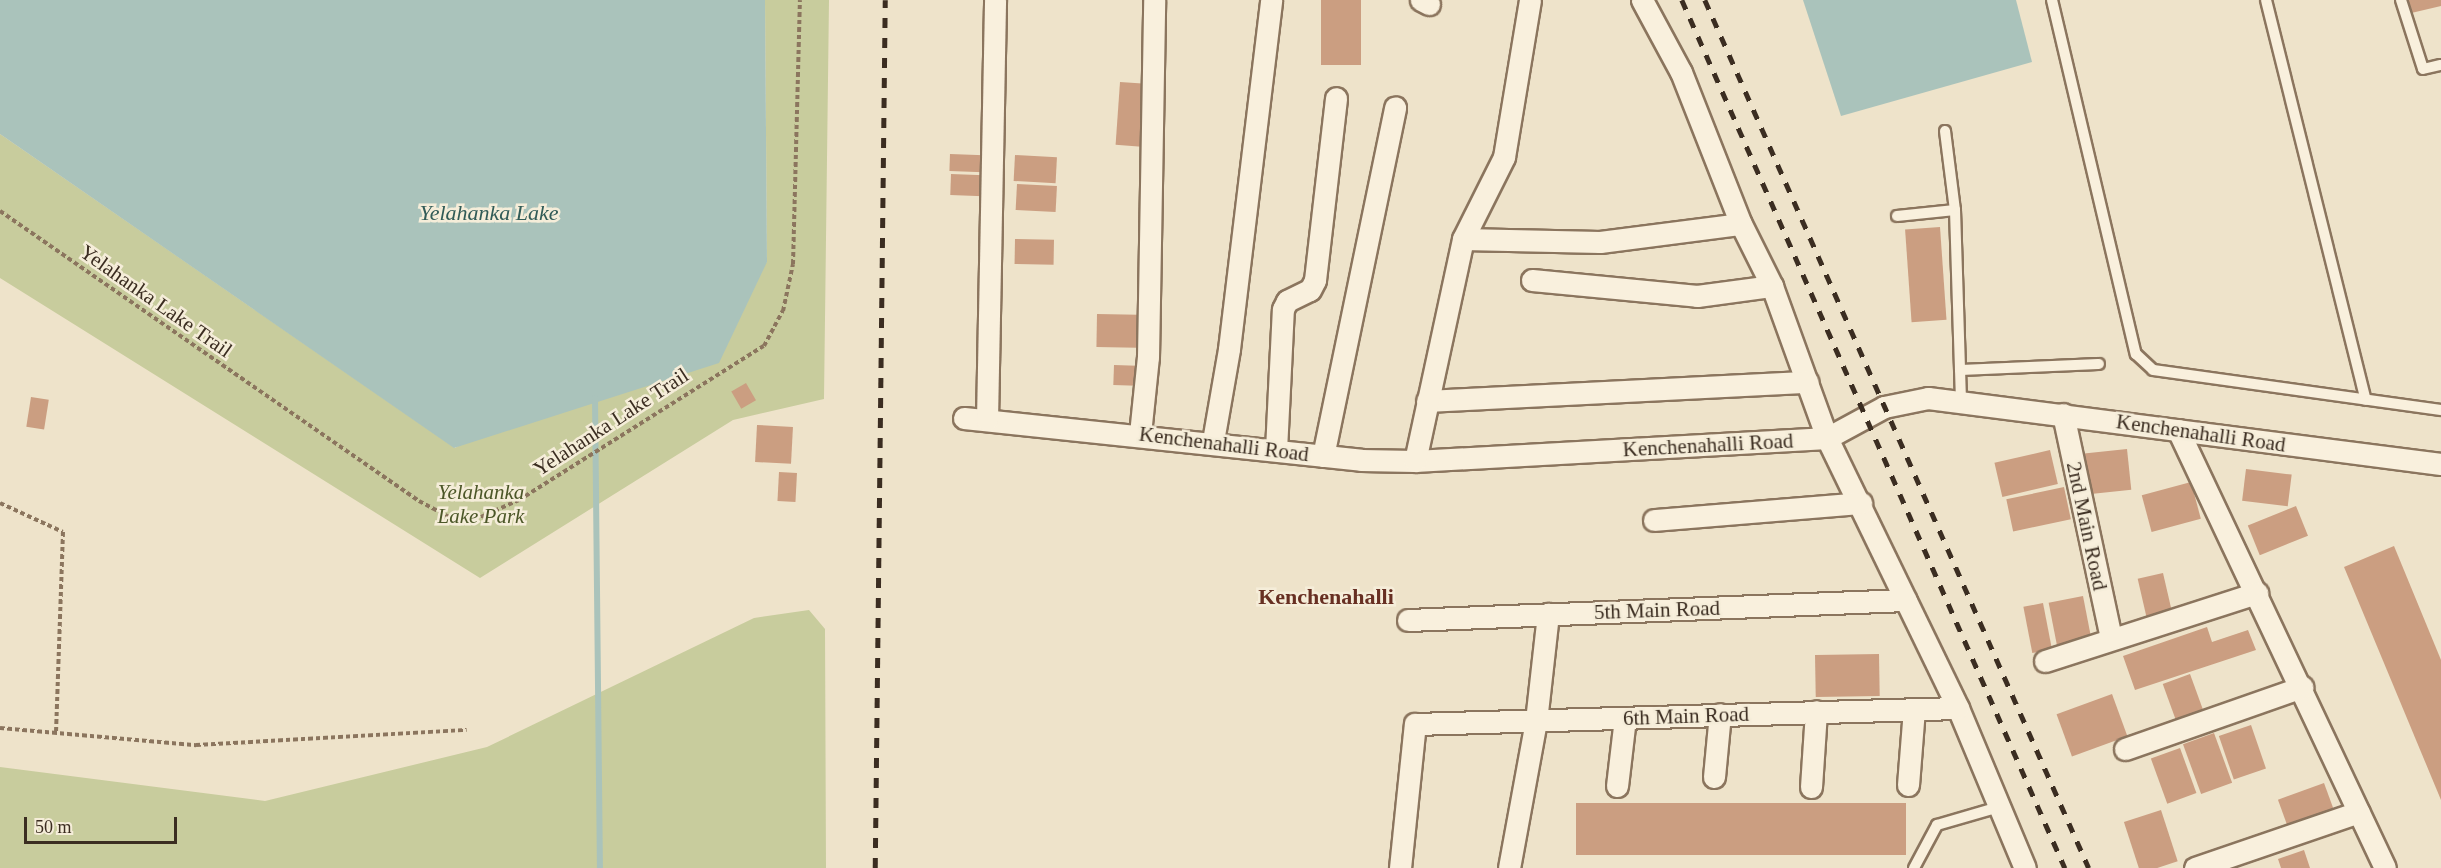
<!DOCTYPE html>
<html>
<head>
<meta charset="utf-8">
<style>
	body { margin:0 }
	#map { position:relative; width:2441px; height:868px; overflow:hidden; background:#eee3ca; font-family:"Times New Roman",serif }
	div>[style] { position:absolute }
	[style*='--x'] { left:calc(var(--x)*1px); top:calc(var(--y)*1px); width:calc(var(--w)*1px); rotate:calc(var(--a)*1deg) }
	.green>* { inset:0; background:#c8cc9d }
	.water>* { inset:0; background:#aac3bb }
	.stream>* { height:6px; margin:-3px; padding:0 3px; transform-origin:3px; border-radius:3px; background:#aac3bb }
	.building>* { inset:0; background:#cb9e81; transform-origin:0 0 }
	.path>* { height:4px; margin-top:-2px; transform-origin:0; background:repeating-linear-gradient(90deg,#8b755e 0 4.5px,transparent 0 7.5px) }
	.roads { filter:drop-shadow(2px 0 #8b755e) drop-shadow(-2px 0 #8b755e) drop-shadow(0 2px #8b755e) drop-shadow(0 -2px #8b755e) }
	.lane>* { height:10px; margin:-5px; padding:0 5px; transform-origin:5px; border-radius:5px; background:#f9f0dd }
	.street>* { height:21px; margin:-10.5px; padding:0 10.5px; transform-origin:10.5px; border-radius:10.5px; background:#f9f0dd }
	.rail>* { height:4.5px; margin-top:-2.25px; transform-origin:0; background:repeating-linear-gradient(90deg,#3b2d21 0 10px,transparent 0 20px) }
	span { translate:-50% -50%; white-space:nowrap; text-align:center; line-height:1.15; -webkit-text-stroke:5px #f5edd9; paint-order:stroke }
	.street-label { font-size:21px; color:#3b2d21 }
	.park-label { font-size:21px; color:#4c5728; font-style:italic }
	.water-label { font-size:22px; color:#315b57; font-style:italic }
	.neighbourhood-label { font-size:22px; color:#672f22; font-weight:700 }
	.scale { position:absolute; left:24px; top:817px; width:153px; height:27px; box-sizing:border-box; border:3px solid #3b2d21; border-top:0; padding-left:8px; font-size:18px; line-height:21px; white-space:nowrap; color:#3b2d21; -webkit-text-stroke:4px #f5edd9; paint-order:stroke }
</style>
</head>
<body>
<div id="map">
	<div class="green">
		<div style="clip-path:polygon(765px 0,829px 0,824px 399px,733px 420px,480px 578px,0 278px,0 134px,455px 448px,767px 262px)"></div>
		<div style="clip-path:polygon(809px 610px,825px 629px,826px 868px,0 868px,0 767px,265px 801px,487px 747px,754px 618px)"></div>
	</div>
	<div class="water">
		<div style="clip-path:polygon(0 0,765px 0,767px 262px,719px 363px,454px 448px,0 134px)"></div>
		<div style="clip-path:polygon(1803px 0,2016px 0,2032px 62px,1841px 116px)"></div>
	</div>
	<div class="stream">
		<div style="--x:595;--y:398;--w:470;--a:89.4"></div>
	</div>
	<div class="building">
		<div style="left:1321px;top:0;width:40px;height:65px"></div>
		<div style="clip-path:polygon(2404px 0,2441px 0,2441px 6px,2407px 14px)"></div>
		<div style="left:1120px;top:82px;width:26px;height:63px;rotate:4deg"></div>
		<div style="left:950px;top:154px;width:34px;height:17px;rotate:2deg"></div>
		<div style="left:1015px;top:155px;width:42px;height:26px;rotate:3deg"></div>
		<div style="left:951px;top:174px;width:33px;height:21px;rotate:2deg"></div>
		<div style="left:1017px;top:184px;width:40px;height:26px;rotate:3deg"></div>
		<div style="left:1940px;top:227px;width:93px;height:35px;rotate:86deg"></div>
		<div style="left:1015px;top:239px;width:39px;height:25px;rotate:1deg"></div>
		<div style="left:1097px;top:314px;width:41px;height:33px;rotate:1deg"></div>
		<div style="left:1114px;top:365px;width:23px;height:20px;rotate:2deg"></div>
		<div style="left:746px;top:383px;width:20px;height:17px;rotate:60deg"></div>
		<div style="left:31px;top:397px;width:18px;height:30px;rotate:9deg"></div>
		<div style="left:757px;top:425px;width:36px;height:37px;rotate:3deg"></div>
		<div style="left:2127px;top:449px;width:41px;height:43px;rotate:84deg"></div>
		<div style="left:2050px;top:450px;width:35px;height:57px;rotate:77deg"></div>
		<div style="left:2246px;top:469px;width:46px;height:32px;rotate:7deg"></div>
		<div style="left:779px;top:472px;width:18px;height:29px;rotate:3deg"></div>
		<div style="left:2191px;top:482px;width:38px;height:51px;rotate:75deg"></div>
		<div style="left:2064px;top:487px;width:33px;height:59px;rotate:78deg"></div>
		<div style="left:2296px;top:506px;width:32px;height:52px;rotate:68deg"></div>
		<div style="clip-path:polygon(2394px 546px,2441px 660px,2441px 800px,2344px 567px)"></div>
		<div style="left:2163px;top:573px;width:39px;height:26px;rotate:77deg"></div>
		<div style="left:2083px;top:596px;width:44px;height:35px;rotate:79deg"></div>
		<div style="left:2043px;top:603px;width:47px;height:20px;rotate:79deg"></div>
		<div style="clip-path:polygon(2207px 627px,2212px 642px,2248px 630px,2256px 650px,2135px 690px,2123px 656px)"></div>
		<div style="left:1879px;top:654px;width:42px;height:64px;rotate:89deg"></div>
		<div style="left:2190px;top:674px;width:38px;height:29px;rotate:70deg"></div>
		<div style="left:2112px;top:694px;width:45px;height:59px;rotate:70deg"></div>
		<div style="left:2251px;top:725px;width:46px;height:34px;rotate:71deg"></div>
		<div style="left:2214px;top:733px;width:53px;height:33px;rotate:70deg"></div>
		<div style="left:2180px;top:748px;width:48px;height:31px;rotate:70deg"></div>
		<div style="left:2324px;top:783px;width:27px;height:49px;rotate:70deg"></div>
		<div style="left:1576px;top:803px;width:330px;height:52px"></div>
		<div style="left:2161px;top:810px;width:54px;height:39px;rotate:72deg"></div>
		<div style="clip-path:polygon(2304px 850px,2310px 868px,2281px 868px,2278px 859px)"></div>
	</div>
	<div class="path">
		<div style="--x:0;--y:211;--w:510;--a:34.69"></div>
		<div style="--x:419;--y:501;--w:34;--a:28"></div>
		<div style="--x:449;--y:517;--w:25;--a:7"></div>
		<div style="--x:474;--y:520;--w:49;--a:-24"></div>
		<div style="--x:519;--y:500;--w:289;--a:-32.2"></div>
		<div style="--x:764;--y:346;--w:40;--a:-62"></div>
		<div style="--x:783;--y:311;--w:48;--a:-78"></div>
		<div style="--x:793;--y:264;--w:264;--a:-88.5"></div>
		<div style="--x:0;--y:503;--w:69;--a:24.7"></div>
		<div style="--x:63;--y:532;--w:201;--a:92"></div>
		<div style="--x:0;--y:728;--w:197;--a:5"></div>
		<div style="--x:196;--y:745;--w:271;--a:-3.2"></div>
	</div>
	<div class="roads">
		<div class="lane">
			<div style="--x:2052;--y:0;--w:364;--a:76.7"></div>
			<div style="--x:2136;--y:354;--w:23;--a:43"></div>
			<div style="--x:2153;--y:370;--w:291;--a:7.9"></div>
			<div style="--x:2266;--y:0;--w:412;--a:76"></div>
			<div style="--x:2401;--y:0;--w:72;--a:72.3"></div>
			<div style="--x:2423;--y:69;--w:18;--a:-13"></div>
			<div style="--x:1945;--y:131;--w:80;--a:82.8"></div>
			<div style="--x:1955;--y:210;--w:190;--a:88.2"></div>
			<div style="--x:1897;--y:216;--w:58;--a:-5.9"></div>
			<div style="--x:1960;--y:370;--w:139;--a:-2.5"></div>
			<div style="--x:1914;--y:868;--w:49;--a:-61.9"></div>
			<div style="--x:1937;--y:825;--w:65;--a:-16.2"></div>
		</div>
		<div class="street">
			<div style="--x:1421;--y:0;--w:9;--a:27"></div>
			<div style="--x:1642;--y:0;--w:82;--a:61.6"></div>
			<div style="--x:1681;--y:72;--w:163;--a:68.5"></div>
			<div style="--x:1741;--y:224;--w:69;--a:63.4"></div>
			<div style="--x:1772;--y:286;--w:162;--a:70.1"></div>
			<div style="--x:1827;--y:438;--w:300;--a:64.1"></div>
			<div style="--x:1958;--y:708;--w:173;--a:67.3"></div>
			<div style="--x:1463;--y:239;--w:137;--a:1.3"></div>
			<div style="--x:1600;--y:242;--w:142;--a:-7.3"></div>
			<div style="--x:1532;--y:280;--w:166;--a:5.5"></div>
			<div style="--x:1697;--y:296;--w:76;--a:-7.6"></div>
			<div style="--x:1427;--y:401;--w:381;--a:-2.9"></div>
			<div style="--x:2063;--y:414;--w:228;--a:77.9"></div>
			<div style="--x:964;--y:418;--w:399;--a:6"></div>
			<div style="--x:1361;--y:460;--w:54;--a:1.1"></div>
			<div style="--x:1415;--y:461;--w:413;--a:-3.2"></div>
			<div style="--x:1827;--y:438;--w:65;--a:-28.5"></div>
			<div style="--x:1884;--y:407;--w:45;--a:-11.6"></div>
			<div style="--x:1928;--y:398;--w:517;--a:7.33"></div>
			<div style="--x:987;--y:420;--w:420;--a:-88.9"></div>
			<div style="--x:2178;--y:430;--w:484;--a:64.7"></div>
			<div style="--x:1140;--y:434;--w:77;--a:-84.1"></div>
			<div style="--x:1148;--y:357;--w:357;--a:-89"></div>
			<div style="--x:1213;--y:441;--w:93;--a:-80.1"></div>
			<div style="--x:1229;--y:349;--w:352;--a:-83.1"></div>
			<div style="--x:1276;--y:450;--w:141;--a:-87.2"></div>
			<div style="--x:1283;--y:309;--w:9;--a:-63"></div>
			<div style="--x:1287;--y:301;--w:25;--a:-26"></div>
			<div style="--x:1310;--y:290;--w:11;--a:-63"></div>
			<div style="--x:1315;--y:280;--w:183;--a:-83.4"></div>
			<div style="--x:1323;--y:456;--w:356;--a:-78.3"></div>
			<div style="--x:1415;--y:461;--w:227;--a:-77.8"></div>
			<div style="--x:1463;--y:239;--w:92;--a:-63.4"></div>
			<div style="--x:1504;--y:157;--w:159;--a:-80.6"></div>
			<div style="--x:1654;--y:520;--w:208;--a:-4.7"></div>
			<div style="--x:1408;--y:620;--w:498;--a:-2.3"></div>
			<div style="--x:2045;--y:661;--w:223;--a:-17.8"></div>
			<div style="--x:2125;--y:749;--w:188;--a:-19.3"></div>
			<div style="--x:1714;--y:777;--w:63;--a:-84.6"></div>
			<div style="--x:1908;--y:785;--w:76;--a:-85.5"></div>
			<div style="--x:1617;--y:786;--w:68;--a:-83.3"></div>
			<div style="--x:1811;--y:787;--w:76;--a:-86.2"></div>
			<div style="--x:1400;--y:868;--w:145;--a:-84.1"></div>
			<div style="--x:1415;--y:724;--w:543;--a:-1.69"></div>
			<div style="--x:1509;--y:868;--w:149;--a:-79.6"></div>
			<div style="--x:1536;--y:721;--w:108;--a:-83.6"></div>
			<div style="--x:2195;--y:868;--w:173;--a:-18.9"></div>
		</div>
	</div>
	<div class="rail">
		<div style="--x:1682;--y:0;--w:949;--a:66.19"></div>
		<div style="--x:1705;--y:0;--w:949;--a:66.14"></div>
		<div style="--x:875;--y:868;--w:868;--a:-89.34"></div>
	</div>
	<div class="street-label">
		<span style="left:156px;top:301px;rotate:35deg">Yelahanka Lake Trail</span>
		<span style="left:611px;top:422px;rotate:-33deg">Yelahanka Lake Trail</span>
		<span style="left:2201px;top:433px;rotate:8deg">Kenchenahalli Road</span>
		<span style="left:1224px;top:444px;rotate:7deg">Kenchenahalli Road</span>
		<span style="left:1708px;top:445px;rotate:-3deg">Kenchenahalli Road</span>
		<span style="left:2087px;top:526px;rotate:78deg">2nd Main Road</span>
		<span style="left:1657px;top:610px;rotate:-2deg">5th Main Road</span>
		<span style="left:1686px;top:716px;rotate:-2deg">6th Main Road</span>
	</div>
	<div class="park-label">
		<span style="left:481px;top:504px">Yelahanka<br>Lake Park</span>
	</div>
	<div class="water-label">
		<span style="left:489px;top:213px">Yelahanka Lake</span>
	</div>
	<div class="neighbourhood-label">
		<span style="left:1326px;top:597px">Kenchenahalli</span>
	</div>
	<div class="scale">50 m</div>
</div>
</body>
</html>
